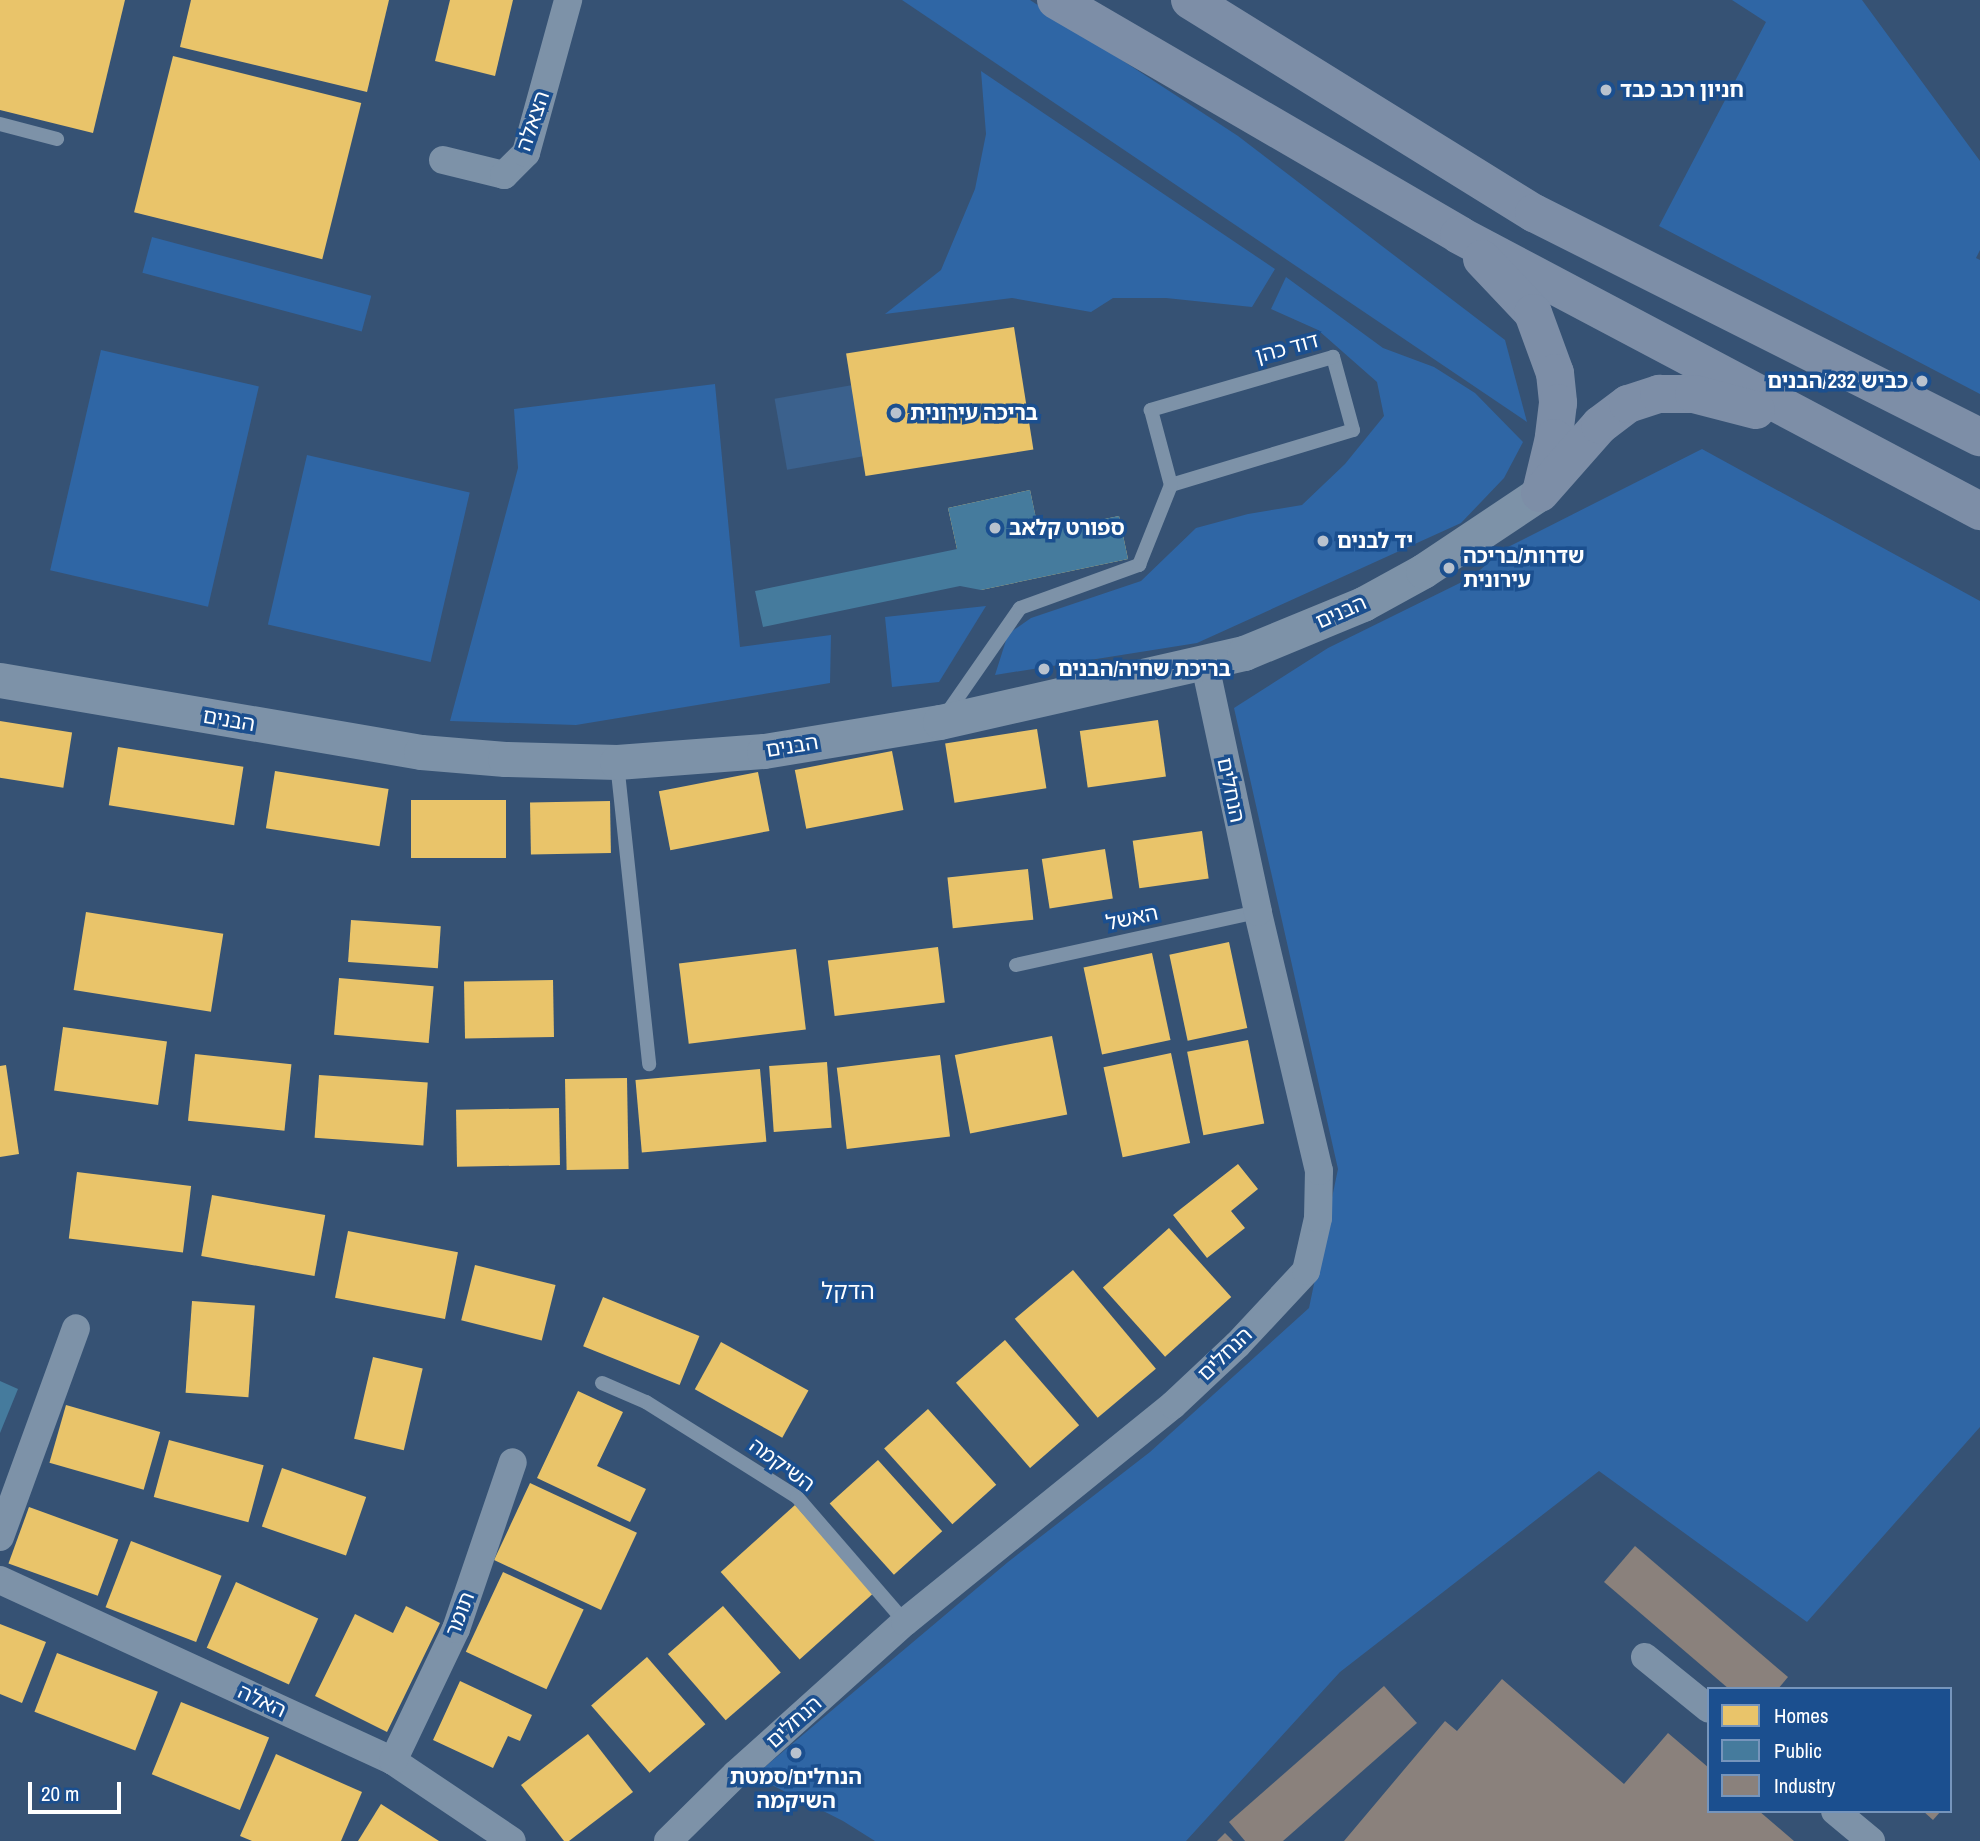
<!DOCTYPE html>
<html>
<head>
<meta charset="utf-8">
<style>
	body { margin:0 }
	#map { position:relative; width:1980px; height:1841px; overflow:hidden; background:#365274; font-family:"Archivo Narrow","Noto Sans Hebrew",sans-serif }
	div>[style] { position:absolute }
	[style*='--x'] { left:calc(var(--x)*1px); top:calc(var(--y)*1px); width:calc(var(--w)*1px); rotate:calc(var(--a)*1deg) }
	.green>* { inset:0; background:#2f66a5; transform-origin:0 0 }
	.water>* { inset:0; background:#3b618d; transform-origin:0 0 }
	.homes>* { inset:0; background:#e9c46a; transform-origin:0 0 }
	.public>* { inset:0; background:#457b9d }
	.industry>* { inset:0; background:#8a817c }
	.service>* { height:14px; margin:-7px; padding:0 7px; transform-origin:7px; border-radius:7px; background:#7d92a8 }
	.minor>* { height:28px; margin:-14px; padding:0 14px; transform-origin:14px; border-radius:14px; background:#7d92a8 }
	.tertiary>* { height:35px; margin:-17.5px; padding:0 17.5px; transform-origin:17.5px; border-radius:17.5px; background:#7d92a8 }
	.primary>* { height:38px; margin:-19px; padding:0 19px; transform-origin:19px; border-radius:19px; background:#7d8ea7 }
	.dots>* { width:19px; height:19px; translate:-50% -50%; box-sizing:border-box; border:4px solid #1b4f8f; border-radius:50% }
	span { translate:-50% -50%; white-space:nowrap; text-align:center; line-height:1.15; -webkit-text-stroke:7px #1b4f8f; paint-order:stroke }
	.poi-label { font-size:21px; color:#fff; font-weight:700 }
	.left { translate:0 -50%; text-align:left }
	.right { translate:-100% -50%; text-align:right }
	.street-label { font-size:21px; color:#fff }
	.neighbourhood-label { font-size:23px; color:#fff }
	.legend { position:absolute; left:1707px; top:1687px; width:245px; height:126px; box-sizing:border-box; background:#1b4f8f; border:2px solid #7695bc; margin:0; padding:9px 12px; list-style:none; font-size:21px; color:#fff }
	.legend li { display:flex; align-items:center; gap:14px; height:35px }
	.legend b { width:35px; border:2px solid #7695bc }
	.scale { position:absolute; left:28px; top:1782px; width:93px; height:32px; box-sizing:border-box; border:4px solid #fff; border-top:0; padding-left:9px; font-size:21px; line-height:24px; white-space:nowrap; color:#fff; -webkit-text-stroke:5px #1b4f8f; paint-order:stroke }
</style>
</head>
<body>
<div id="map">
	<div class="green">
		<div style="clip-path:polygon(902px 0,1030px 0,1238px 136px,1505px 340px,1527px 422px)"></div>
		<div style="clip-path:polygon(1732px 0,1862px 0,1980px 161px,1980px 250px,1976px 258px,1980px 260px,1980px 394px,1659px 226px,1766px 22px)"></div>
		<div style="clip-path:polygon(981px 71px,1275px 269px,1252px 307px,1166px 298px,1113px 298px,1091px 312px,1012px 298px,885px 314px,941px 270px,975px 189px,986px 134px)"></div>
		<div style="left:152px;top:237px;width:227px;height:37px;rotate:15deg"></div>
		<div style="clip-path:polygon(1286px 277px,1383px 348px,1434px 367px,1475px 393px,1523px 442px,1504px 478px,1461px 523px,1197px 643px,995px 675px,1008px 634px,1031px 618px,1141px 581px,1196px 528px,1248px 514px,1302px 505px,1345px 464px,1384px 416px,1377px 382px,1318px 330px,1271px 309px)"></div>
		<div style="left:101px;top:350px;width:162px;height:226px;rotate:13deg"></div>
		<div style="clip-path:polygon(715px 384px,740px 647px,831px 635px,830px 683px,576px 725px,450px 721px,518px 468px,514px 409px)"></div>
		<div style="clip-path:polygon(1702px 449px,1980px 601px,1980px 1427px,1807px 1622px,1599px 1471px,1340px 1672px,1186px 1841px,875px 1841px,843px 1821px,754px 1776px,1008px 1562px,1150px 1452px,1309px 1308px,1338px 1169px,1234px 708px,1328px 648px,1472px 577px,1504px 549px)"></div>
		<div style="left:307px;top:455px;width:167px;height:174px;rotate:13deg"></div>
		<div style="clip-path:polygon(986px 606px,939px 682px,892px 687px,885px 617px)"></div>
	</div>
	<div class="water">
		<div style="left:1006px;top:358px;width:72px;height:235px;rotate:80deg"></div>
	</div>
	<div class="homes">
		<div style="clip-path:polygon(0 0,125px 0,93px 133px,0 110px)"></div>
		<div style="clip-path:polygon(191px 0,389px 0,367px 92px,180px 47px)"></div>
		<div style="clip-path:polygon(450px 0,513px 0,495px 76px,435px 61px)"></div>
		<div style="left:173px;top:56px;width:194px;height:161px;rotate:14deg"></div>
		<div style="left:1014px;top:327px;width:124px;height:170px;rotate:81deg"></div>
		<div style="clip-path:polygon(1030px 490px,1039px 533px,1119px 516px,1128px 559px,981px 590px,957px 549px,948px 508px)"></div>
		<div style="left:1158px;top:720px;width:57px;height:79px;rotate:82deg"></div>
		<div style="left:0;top:721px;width:73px;height:56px;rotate:9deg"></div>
		<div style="left:1037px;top:729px;width:60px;height:93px;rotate:81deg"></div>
		<div style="left:118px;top:747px;width:127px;height:59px;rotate:9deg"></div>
		<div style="left:892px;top:751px;width:60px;height:99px;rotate:79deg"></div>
		<div style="left:275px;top:771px;width:115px;height:58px;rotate:9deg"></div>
		<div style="left:758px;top:772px;width:60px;height:101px;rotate:79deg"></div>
		<div style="left:411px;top:800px;width:95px;height:58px"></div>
		<div style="left:610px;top:801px;width:52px;height:80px;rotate:89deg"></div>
		<div style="left:1202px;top:831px;width:48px;height:70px;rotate:82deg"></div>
		<div style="left:1105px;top:849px;width:50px;height:64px;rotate:81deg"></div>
		<div style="left:1028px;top:869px;width:51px;height:81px;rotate:84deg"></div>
		<div style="left:86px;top:912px;width:139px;height:79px;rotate:9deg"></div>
		<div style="left:351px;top:920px;width:90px;height:42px;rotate:4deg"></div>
		<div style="left:1229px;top:942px;width:88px;height:61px;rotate:78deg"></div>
		<div style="left:938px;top:947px;width:56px;height:111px;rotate:83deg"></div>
		<div style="left:796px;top:949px;width:81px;height:118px;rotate:83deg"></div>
		<div style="left:1152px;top:953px;width:89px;height:70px;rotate:78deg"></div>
		<div style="left:339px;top:978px;width:95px;height:57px;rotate:5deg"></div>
		<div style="left:553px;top:980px;width:57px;height:89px;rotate:89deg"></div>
		<div style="left:63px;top:1027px;width:105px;height:64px;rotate:8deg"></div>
		<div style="left:1052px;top:1036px;width:80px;height:99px;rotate:79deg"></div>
		<div style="left:1248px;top:1040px;width:85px;height:62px;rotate:79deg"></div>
		<div style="left:1171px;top:1053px;width:92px;height:69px;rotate:78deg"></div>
		<div style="left:195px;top:1054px;width:97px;height:67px;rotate:6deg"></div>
		<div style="left:940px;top:1055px;width:82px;height:104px;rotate:83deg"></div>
		<div style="left:827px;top:1062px;width:66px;height:58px;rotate:86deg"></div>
		<div style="clip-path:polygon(6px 1065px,19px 1154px,0 1157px,0 1066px)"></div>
		<div style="left:760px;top:1069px;width:73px;height:125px;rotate:85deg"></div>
		<div style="left:319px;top:1075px;width:109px;height:63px;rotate:4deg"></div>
		<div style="left:627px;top:1078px;width:91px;height:62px;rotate:89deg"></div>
		<div style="left:559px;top:1108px;width:57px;height:103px;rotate:89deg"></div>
		<div style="clip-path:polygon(1238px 1164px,1258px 1189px,1231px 1211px,1245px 1228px,1207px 1258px,1173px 1215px)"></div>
		<div style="left:77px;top:1172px;width:115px;height:67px;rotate:7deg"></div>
		<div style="left:212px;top:1195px;width:115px;height:62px;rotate:10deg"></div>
		<div style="left:1169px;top:1228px;width:93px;height:89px;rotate:48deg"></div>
		<div style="left:348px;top:1231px;width:112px;height:68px;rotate:11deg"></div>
		<div style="left:475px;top:1265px;width:83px;height:57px;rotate:14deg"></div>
		<div style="left:1073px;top:1270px;width:129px;height:76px;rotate:50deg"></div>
		<div style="left:603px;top:1297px;width:104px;height:53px;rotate:22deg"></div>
		<div style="left:192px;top:1301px;width:63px;height:92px;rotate:4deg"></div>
		<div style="left:1005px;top:1340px;width:113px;height:65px;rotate:49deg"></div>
		<div style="left:721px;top:1342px;width:100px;height:54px;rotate:29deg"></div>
		<div style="left:373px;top:1357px;width:51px;height:84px;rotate:13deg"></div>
		<div style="clip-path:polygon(578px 1391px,623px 1412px,597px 1466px,646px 1489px,630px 1522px,537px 1478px)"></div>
		<div style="left:66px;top:1405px;width:98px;height:60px;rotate:16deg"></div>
		<div style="left:928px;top:1409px;width:102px;height:59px;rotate:48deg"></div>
		<div style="left:169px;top:1440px;width:98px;height:59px;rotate:15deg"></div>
		<div style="left:878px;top:1460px;width:96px;height:65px;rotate:48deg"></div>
		<div style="left:282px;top:1468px;width:89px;height:62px;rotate:19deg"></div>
		<div style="left:530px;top:1483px;width:118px;height:85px;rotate:25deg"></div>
		<div style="left:795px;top:1505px;width:118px;height:100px;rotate:48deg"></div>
		<div style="left:29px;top:1507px;width:95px;height:60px;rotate:20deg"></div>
		<div style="left:131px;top:1541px;width:97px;height:71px;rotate:21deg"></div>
		<div style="left:503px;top:1572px;width:89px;height:88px;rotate:25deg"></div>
		<div style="left:236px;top:1582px;width:90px;height:72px;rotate:24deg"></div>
		<div style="clip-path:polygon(406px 1606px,440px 1623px,387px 1732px,315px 1696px,355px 1614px,393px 1633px)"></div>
		<div style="left:723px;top:1606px;width:88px;height:73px;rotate:49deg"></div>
		<div style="clip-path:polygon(0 1624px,46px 1642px,22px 1703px,0 1694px)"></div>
		<div style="left:57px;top:1653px;width:108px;height:63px;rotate:21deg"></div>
		<div style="left:647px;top:1657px;width:89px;height:74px;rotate:49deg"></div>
		<div style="clip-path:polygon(460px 1681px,532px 1715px,520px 1741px,508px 1736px,493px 1768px,433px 1740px)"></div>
		<div style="left:181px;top:1702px;width:95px;height:78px;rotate:22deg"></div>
		<div style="clip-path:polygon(588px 1734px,633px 1792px,569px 1841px,564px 1841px,521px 1785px)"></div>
		<div style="clip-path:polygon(276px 1754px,362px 1792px,341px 1841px,252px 1841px,240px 1836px)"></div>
		<div style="clip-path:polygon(381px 1804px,439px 1841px,358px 1841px)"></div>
	</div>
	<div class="public">
		<div style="clip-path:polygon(1030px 490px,1039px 532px,1119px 516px,1128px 559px,981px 590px,960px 586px,763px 627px,755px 591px,957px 549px,948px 508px)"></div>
		<div style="clip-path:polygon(0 1381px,18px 1389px,0 1433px)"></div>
	</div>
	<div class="industry">
		<div style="clip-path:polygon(1635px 1546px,1788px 1677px,1778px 1689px,1729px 1689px,1604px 1582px)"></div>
		<div style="clip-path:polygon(1502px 1679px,1624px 1784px,1668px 1733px,1709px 1768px,1709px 1811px,1759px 1811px,1794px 1841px,1344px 1841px,1445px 1721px,1457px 1731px)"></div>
		<div style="clip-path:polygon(1384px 1686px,1417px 1723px,1283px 1841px,1245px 1841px,1229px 1822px)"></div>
		<div style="clip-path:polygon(1923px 1811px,1941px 1811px,1933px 1820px)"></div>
		<div style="clip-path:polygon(1225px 1833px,1233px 1841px,1217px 1841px)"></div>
	</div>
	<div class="service">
		<div style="--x:0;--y:124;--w:59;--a:14.7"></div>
		<div style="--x:945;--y:716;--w:131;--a:-55.2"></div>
		<div style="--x:1020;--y:608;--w:127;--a:-19.9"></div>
		<div style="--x:1139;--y:565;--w:86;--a:-68.2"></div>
		<div style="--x:1171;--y:485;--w:190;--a:-16.8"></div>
		<div style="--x:1353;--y:430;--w:76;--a:-105.3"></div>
		<div style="--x:1333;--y:357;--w:190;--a:163.8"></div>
		<div style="--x:1151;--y:410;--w:78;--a:75.1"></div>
		<div style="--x:617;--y:763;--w:303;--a:83.9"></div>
		<div style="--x:1016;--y:965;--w:248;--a:-12.4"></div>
		<div style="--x:602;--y:1383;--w:48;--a:23.4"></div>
		<div style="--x:646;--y:1402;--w:178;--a:32.2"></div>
		<div style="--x:797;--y:1497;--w:165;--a:49.2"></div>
	</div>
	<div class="minor">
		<div style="--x:443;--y:160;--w:63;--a:13.8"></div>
		<div style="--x:504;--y:175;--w:31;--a:-45"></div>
		<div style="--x:526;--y:153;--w:159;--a:-74.6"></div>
		<div style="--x:0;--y:1537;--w:222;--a:-70"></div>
		<div style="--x:0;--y:1580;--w:433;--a:24.7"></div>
		<div style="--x:393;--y:1761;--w:143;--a:33.9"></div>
		<div style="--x:1645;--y:1657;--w:82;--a:39.1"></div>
		<div style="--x:393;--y:1761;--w:146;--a:-64.5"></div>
		<div style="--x:456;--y:1629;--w:176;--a:-71.2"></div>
		<div style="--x:1835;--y:1811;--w:47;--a:39.8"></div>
		<div style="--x:668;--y:1841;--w:95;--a:-44.6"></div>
		<div style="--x:736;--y:1774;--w:227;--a:-42"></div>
		<div style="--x:905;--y:1622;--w:345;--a:-39"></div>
		<div style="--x:1173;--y:1405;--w:88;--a:-43.2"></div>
		<div style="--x:1237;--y:1345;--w:101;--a:-47"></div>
		<div style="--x:1306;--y:1271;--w:54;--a:-77.2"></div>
		<div style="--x:1318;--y:1218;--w:47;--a:-88.8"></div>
		<div style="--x:1319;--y:1171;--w:266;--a:-103.3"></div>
		<div style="--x:1258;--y:912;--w:257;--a:-102.1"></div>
	</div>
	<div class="tertiary">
		<div style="--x:0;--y:680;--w:427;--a:9.7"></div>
		<div style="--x:421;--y:752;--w:84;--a:4.8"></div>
		<div style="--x:505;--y:759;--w:112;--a:1.5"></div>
		<div style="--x:617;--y:762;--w:147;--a:-4.3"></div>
		<div style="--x:764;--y:751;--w:178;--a:-9.4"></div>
		<div style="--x:940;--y:722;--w:312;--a:-12.8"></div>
		<div style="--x:1244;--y:653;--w:129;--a:-22.4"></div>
		<div style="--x:1363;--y:604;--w:68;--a:-28.8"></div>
		<div style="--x:1423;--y:571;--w:141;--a:-33.7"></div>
	</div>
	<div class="primary">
		<div style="--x:1056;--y:0;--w:467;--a:30.2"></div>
		<div style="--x:1459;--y:235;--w:590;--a:27.91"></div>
		<div style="--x:1190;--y:0;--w:405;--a:31.8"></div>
		<div style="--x:1534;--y:213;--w:499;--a:26.7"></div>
		<div style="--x:1482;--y:259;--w:74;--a:46.6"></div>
		<div style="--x:1533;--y:313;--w:64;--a:69.9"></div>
		<div style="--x:1555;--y:373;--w:30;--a:84"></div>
		<div style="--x:1558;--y:403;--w:35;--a:97"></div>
		<div style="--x:1554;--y:438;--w:51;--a:103.5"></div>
		<div style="--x:1540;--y:493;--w:91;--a:-48.6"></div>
		<div style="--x:1600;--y:425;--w:35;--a:-37"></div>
		<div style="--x:1628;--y:404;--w:33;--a:-18"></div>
		<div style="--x:1659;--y:394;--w:35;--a:0"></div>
		<div style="--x:1694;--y:394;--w:64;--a:14.5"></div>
	</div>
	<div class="dots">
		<div style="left:1606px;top:90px;background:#b9c2ce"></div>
		<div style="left:1922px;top:381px;background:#b9c2ce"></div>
		<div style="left:896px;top:413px;background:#b9c2ce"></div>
		<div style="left:995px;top:528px;background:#b9c2ce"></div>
		<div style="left:1323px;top:541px;background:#b9c2ce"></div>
		<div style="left:1449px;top:568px;background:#b9c2ce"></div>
		<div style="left:1044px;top:669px;background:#b9c2ce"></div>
		<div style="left:796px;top:1753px;background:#b9c2ce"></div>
	</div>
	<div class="poi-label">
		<span class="left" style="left:1620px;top:90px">חניון רכב כבד</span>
		<span class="right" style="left:1908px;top:381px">כביש 232/הבנים</span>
		<span class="left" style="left:910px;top:413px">בריכה עירונית</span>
		<span class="left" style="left:1009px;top:528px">ספורט קלאב</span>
		<span class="left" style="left:1337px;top:541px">יד לבנים</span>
		<span class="left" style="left:1463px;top:568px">שדרות/בריכה<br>עירונית</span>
		<span class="left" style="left:1058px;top:669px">בריכת שחיה/הבנים</span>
		<span style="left:796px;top:1789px">הנחלים/סמטת<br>השיקמה</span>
	</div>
	<div class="street-label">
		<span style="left:533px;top:121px;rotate:-71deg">הצאלה</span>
		<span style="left:1287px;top:348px;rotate:-15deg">דוד כהן</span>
		<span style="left:1341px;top:612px;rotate:-24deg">הבנים</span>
		<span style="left:229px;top:720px;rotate:10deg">הבנים</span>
		<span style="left:792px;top:746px;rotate:-9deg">הבנים</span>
		<span style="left:1231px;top:790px;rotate:78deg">הנחלים</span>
		<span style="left:1132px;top:918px;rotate:-12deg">האשל</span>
		<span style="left:1225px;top:1354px;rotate:-44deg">הנחלים</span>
		<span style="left:782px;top:1465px;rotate:36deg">השיקמה</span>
		<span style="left:460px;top:1614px;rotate:-69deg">תומר</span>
		<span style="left:262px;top:1701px;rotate:25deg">האלה</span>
		<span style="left:794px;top:1722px;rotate:-42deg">הנחלים</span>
	</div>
	<div class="neighbourhood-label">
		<span style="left:848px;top:1291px">הדקל</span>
	</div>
	<ul class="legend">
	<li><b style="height:19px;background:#e9c46a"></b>Homes</li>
	<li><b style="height:19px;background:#457b9d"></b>Public</li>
	<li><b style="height:19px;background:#8a817c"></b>Industry</li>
	</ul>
	<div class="scale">20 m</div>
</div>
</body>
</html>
